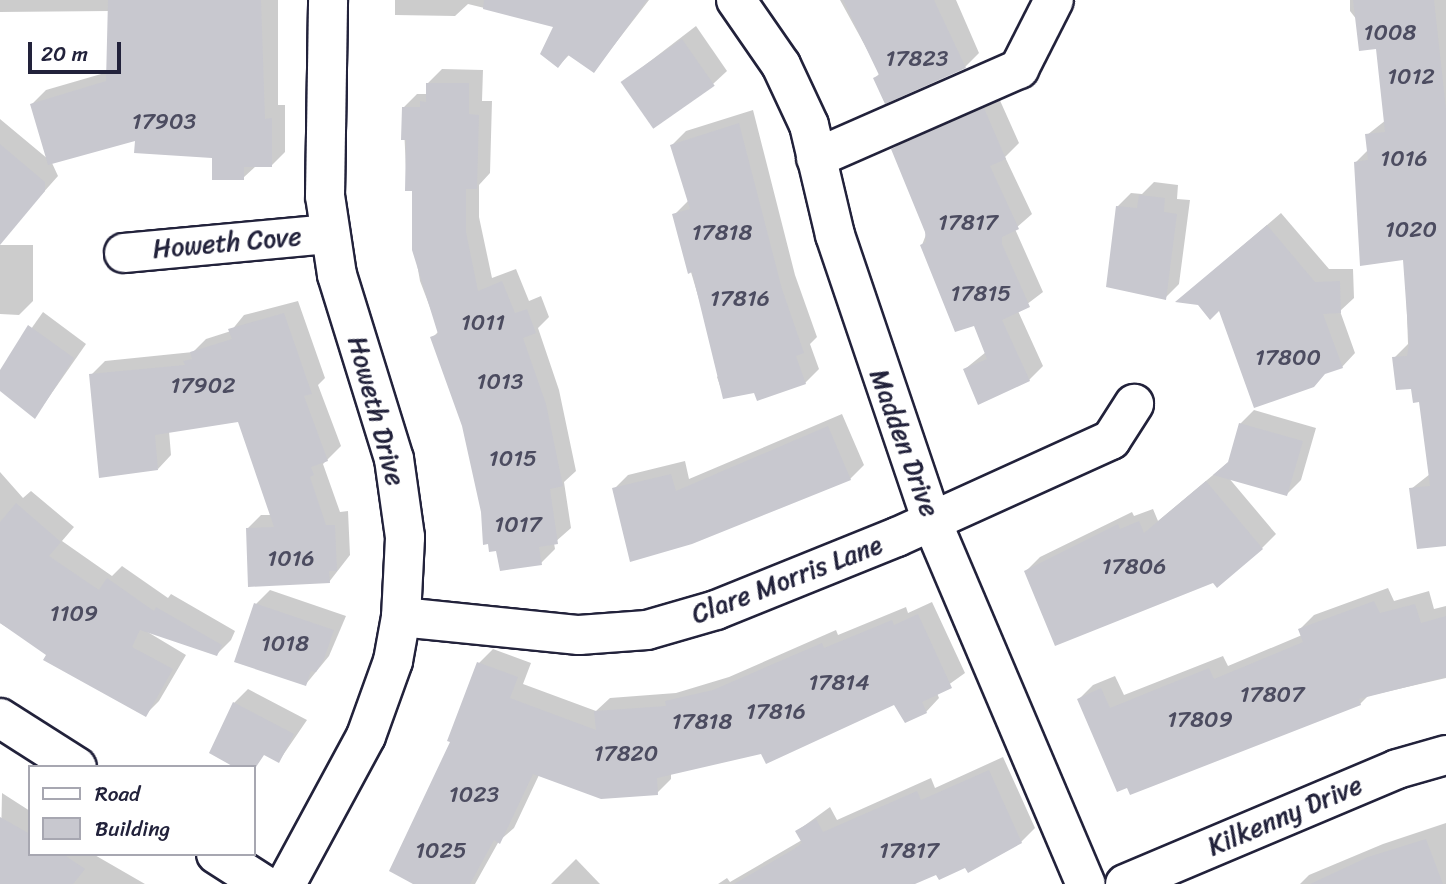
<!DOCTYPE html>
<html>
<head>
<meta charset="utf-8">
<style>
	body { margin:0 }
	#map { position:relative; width:1446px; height:884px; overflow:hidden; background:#fff; font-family:Sriracha,sans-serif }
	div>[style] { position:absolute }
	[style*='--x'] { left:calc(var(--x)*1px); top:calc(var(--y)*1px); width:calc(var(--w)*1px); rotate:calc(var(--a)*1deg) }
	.shadow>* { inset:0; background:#0003 }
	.building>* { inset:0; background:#c8c8cf; transform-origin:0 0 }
	.roads { filter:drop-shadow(2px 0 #22223b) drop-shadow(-2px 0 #22223b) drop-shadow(0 2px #22223b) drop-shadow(0 -2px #22223b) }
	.minor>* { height:38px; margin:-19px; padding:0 19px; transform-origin:19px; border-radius:19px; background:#fff }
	span { translate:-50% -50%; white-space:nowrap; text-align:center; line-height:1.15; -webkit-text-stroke:5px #fff; paint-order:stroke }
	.number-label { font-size:23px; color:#4c4c60 }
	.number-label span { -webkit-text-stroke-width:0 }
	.street-label { font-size:26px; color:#22223b }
	.legend { position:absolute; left:28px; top:765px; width:228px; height:91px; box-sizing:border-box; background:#fff; border:2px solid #a7a7b1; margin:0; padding:9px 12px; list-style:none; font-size:21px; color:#22223b }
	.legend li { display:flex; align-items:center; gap:14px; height:35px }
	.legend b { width:35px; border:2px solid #a7a7b1 }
	.scale { position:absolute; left:28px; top:42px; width:93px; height:32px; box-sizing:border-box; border:4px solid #22223b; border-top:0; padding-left:9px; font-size:21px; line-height:24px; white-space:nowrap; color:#22223b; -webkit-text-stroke:5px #fff; paint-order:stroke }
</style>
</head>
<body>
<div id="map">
	<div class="shadow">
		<div style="clip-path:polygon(0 0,278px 0,278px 105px,285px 105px,285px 152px,271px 166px,256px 166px,243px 178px,214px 156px,136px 138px,52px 163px,58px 176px,10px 230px,0 222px,0 119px,48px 159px,32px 104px,46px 90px,108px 72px,110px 11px,0 12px)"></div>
		<div style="clip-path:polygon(395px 0,546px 0,530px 19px,468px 4px,455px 16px,395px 15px)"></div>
		<div style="clip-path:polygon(575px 0,649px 0,594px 71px,570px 54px,558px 66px)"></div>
		<div style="clip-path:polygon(840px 0,956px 0,979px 53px,965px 67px,875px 78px,880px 73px)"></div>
		<div style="clip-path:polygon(1350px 0,1446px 0,1446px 544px,1411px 489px,1430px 474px,1420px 400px,1394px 358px,1408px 344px,1405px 258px,1356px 162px,1368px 150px,1367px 135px,1386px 120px,1378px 47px,1350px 11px)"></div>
		<div style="clip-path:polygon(696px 26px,727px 71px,713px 84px,623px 82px)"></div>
		<div style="clip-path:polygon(442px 69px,483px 70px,482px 101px,492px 101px,490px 173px,479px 185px,479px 217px,492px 278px,516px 269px,529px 301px,541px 296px,549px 317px,538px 328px,559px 390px,576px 471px,564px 482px,571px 528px,554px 543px,555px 549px,541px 563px,498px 549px,483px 512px,463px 425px,432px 338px,439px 331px,420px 281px,413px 241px,414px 189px,407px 189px,403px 108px,417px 94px,428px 94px,428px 83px)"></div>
		<div style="clip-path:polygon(998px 96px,1019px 143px,1005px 157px,1032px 214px,1015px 229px,1043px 292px,1018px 311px,1043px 366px,1029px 380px,965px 369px,986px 352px,975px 324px,922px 245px,927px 232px,893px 150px,906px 136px)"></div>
		<div style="clip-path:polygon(753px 110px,795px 275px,817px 337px,810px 344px,819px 369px,805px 383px,724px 397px,717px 377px,721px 373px,674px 215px,688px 201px,672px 145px,686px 131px)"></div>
		<div style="clip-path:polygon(1154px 182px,1178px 185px,1177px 199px,1190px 200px,1179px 284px,1165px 298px,1117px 207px,1131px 193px,1142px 194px)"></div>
		<div style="clip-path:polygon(1281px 213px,1329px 269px,1353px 269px,1354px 298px,1340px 311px,1355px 353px,1342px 367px,1220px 308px,1179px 300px)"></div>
		<div style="clip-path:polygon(0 245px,33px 245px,33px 301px,19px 315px,0 314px)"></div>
		<div style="clip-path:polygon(298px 301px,325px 378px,318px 385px,341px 446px,323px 464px,340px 512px,348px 511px,350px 555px,329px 582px,247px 529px,261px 515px,271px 515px,239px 420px,169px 431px,171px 455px,158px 469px,91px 375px,105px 361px,193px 352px,206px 339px,231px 331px,244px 315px)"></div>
		<div style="clip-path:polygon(43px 312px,86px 344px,35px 417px,0 390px,0 373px)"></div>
		<div style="clip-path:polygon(1254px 410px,1316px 428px,1301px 480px,1287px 494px,1228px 477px,1276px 534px,1262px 548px,1213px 580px,1026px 571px,1040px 557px,1132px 512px,1134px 516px,1153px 509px,1158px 521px,1231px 460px,1240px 424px)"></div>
		<div style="clip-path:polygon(842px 414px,864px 465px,850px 479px,691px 542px,614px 489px,628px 475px,685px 461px,689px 479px)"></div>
		<div style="clip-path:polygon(0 472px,23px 498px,31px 491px,74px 527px,62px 541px,112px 576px,122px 566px,168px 598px,171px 594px,235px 631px,231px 640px,217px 654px,141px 628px,186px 655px,159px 701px,145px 715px,0 623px)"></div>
		<div style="clip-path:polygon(1388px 588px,1394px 601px,1429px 591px,1434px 609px,1446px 606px,1446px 678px,1368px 696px,1360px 704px,1131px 792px,1079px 699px,1093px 685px,1115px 676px,1124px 695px,1223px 656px,1228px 666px,1302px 635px,1300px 629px,1314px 615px)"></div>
		<div style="clip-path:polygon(270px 590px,346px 616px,329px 656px,306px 684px,256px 604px)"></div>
		<div style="clip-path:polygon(932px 602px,965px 673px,937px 693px,939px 698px,926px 712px,895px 703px,762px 752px,671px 773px,671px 779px,657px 793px,539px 775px,514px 828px,499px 841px,475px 884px,417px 884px,453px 741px,479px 663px,493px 649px,531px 663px,523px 684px,596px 711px,610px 698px,676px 693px,729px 677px,836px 630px,838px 635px,906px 607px,908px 613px)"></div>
		<div style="clip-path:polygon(248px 689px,307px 720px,279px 761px,265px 753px,211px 752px,234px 703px)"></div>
		<div style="clip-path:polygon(1003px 757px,1035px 828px,1021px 842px,911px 884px,718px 884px,727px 878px,730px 882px,802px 840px,797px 831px,830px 807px,837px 820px,931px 778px,935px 788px)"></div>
		<div style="clip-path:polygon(2px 793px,30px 811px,30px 854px,93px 854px,145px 884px,0 884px)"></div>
		<div style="clip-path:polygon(1446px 823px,1446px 884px,1300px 884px,1309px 875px,1383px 844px)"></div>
		<div style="clip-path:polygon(576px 859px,600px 884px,551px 884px)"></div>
	</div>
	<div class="building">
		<div style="clip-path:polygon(108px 0,261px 0,265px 119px,272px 118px,272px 167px,244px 167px,244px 180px,212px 180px,212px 158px,134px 153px,135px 141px,48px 165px,30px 104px,106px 81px)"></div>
		<div style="clip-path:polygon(484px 0,647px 0,594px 73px,568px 55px,558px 68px,540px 54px,553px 27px,483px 9px)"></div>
		<div style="clip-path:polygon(843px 0,934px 0,966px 68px,885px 104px,873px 78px,879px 75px)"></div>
		<div style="clip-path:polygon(1353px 0,1434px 0,1446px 109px,1446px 546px,1417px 549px,1409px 488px,1430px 486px,1419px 402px,1413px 403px,1411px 389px,1396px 390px,1392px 357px,1407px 356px,1409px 344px,1403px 260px,1360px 266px,1354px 162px,1368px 160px,1365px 134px,1385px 132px,1376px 49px,1359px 51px)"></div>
		<div style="left:682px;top:39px;width:57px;height:75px;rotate:55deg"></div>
		<div style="clip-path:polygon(426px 83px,469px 83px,469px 114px,479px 115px,477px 189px,466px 189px,466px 232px,478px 291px,502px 281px,515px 313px,527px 309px,536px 333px,523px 338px,546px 404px,563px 486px,550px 489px,558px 544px,539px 547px,542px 565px,500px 571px,496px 551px,489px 552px,488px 544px,483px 545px,481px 512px,462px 426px,430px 337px,438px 334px,412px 250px,412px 191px,405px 191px,406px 140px,401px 140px,402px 107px,420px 107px,420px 101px,426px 102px)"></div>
		<div style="clip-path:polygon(984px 108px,1006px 159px,990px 166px,1019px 229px,1002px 237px,1002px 244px,1030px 307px,1002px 320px,1030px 381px,978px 405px,963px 369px,987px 359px,974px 326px,955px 332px,920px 245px,926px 242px,925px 232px,891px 149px)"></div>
		<div style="clip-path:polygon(739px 123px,782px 289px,804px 353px,796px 356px,806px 384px,757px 401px,754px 393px,723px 399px,692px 272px,688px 274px,672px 214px,690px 209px,670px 145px)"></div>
		<div style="clip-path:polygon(0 144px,45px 182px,45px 191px,0 245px)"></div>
		<div style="clip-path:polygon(1139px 195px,1165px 198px,1164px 212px,1177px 214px,1166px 300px,1106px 287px,1116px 206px,1137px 208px)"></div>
		<div style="clip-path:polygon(1267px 225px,1315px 282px,1340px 281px,1341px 313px,1323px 314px,1343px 368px,1325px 374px,1314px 387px,1254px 408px,1219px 311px,1210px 320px,1198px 305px,1175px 302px)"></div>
		<div style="clip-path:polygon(284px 313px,312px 394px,304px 396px,328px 461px,311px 467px,314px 475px,310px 477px,326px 525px,335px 525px,337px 571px,329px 571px,330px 583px,248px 587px,246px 528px,274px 527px,238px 422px,155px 435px,158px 470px,99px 478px,89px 374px,185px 365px,183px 361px,192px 359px,190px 352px,232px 339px,228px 329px)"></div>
		<div style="clip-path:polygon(28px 325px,74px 358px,35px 419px,0 391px,0 370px)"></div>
		<div style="clip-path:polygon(1239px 423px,1303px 441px,1287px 496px,1213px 475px,1228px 462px)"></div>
		<div style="clip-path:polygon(828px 426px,851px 480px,692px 544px,630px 562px,612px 488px,671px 474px,676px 491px)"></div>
		<div style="clip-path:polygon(1206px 481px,1263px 549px,1217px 588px,1213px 583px,1055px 646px,1024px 571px,1118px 524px,1120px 529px,1139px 521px,1144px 533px)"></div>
		<div style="clip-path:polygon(16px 503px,61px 542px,49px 556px,99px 590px,107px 578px,154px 611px,156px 607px,222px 645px,217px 656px,140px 630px,132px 647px,173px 669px,146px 717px,43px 660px,46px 655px,0 623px,0 522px)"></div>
		<div style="clip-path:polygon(1374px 601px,1380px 613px,1415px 604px,1421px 623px,1446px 616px,1446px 677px,1359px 699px,1361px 705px,1161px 783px,1130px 795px,1127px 788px,1117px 792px,1077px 699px,1101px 688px,1110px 708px,1209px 668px,1214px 679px,1303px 642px,1298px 629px)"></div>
		<div style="clip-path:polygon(254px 603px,334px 630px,324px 659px,316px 672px,311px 671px,306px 686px,234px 662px)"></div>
		<div style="clip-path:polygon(918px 614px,952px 688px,922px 702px,927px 713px,905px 723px,894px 705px,766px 764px,761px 754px,657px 778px,658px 795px,601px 799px,533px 774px,500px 844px,494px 840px,470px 884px,413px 884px,389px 871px,450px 742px,447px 741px,477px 662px,518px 677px,510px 698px,596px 730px,594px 711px,666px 706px,665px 701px,713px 690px,822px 643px,824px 648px,892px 620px,894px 625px)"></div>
		<div style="clip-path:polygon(233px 702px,294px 734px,279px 763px,264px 755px,256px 767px,234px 767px,209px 753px)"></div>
		<div style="clip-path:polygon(989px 770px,1022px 843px,968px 873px,965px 868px,939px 880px,936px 875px,915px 884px,734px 884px,794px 849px,802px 843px,795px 831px,816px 819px,823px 832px,917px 791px,921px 800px)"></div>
		<div style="clip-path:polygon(0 817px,30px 834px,30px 854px,63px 854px,85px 869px,73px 884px,0 884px)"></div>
		<div style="clip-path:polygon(1426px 839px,1443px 884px,1310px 884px,1368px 857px)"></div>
	</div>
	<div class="roads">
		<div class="minor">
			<div style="--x:736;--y:0;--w:79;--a:55.3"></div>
			<div style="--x:781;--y:65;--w:66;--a:65"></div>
			<div style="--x:809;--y:125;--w:113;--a:76.7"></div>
			<div style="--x:835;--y:235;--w:303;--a:71.3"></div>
			<div style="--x:932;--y:522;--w:393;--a:67"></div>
			<div style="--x:816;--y:158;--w:222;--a:-23.7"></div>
			<div style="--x:1019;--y:69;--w:77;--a:-63.1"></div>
			<div style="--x:124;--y:253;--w:207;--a:-5.3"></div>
			<div style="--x:401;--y:617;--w:179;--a:5.8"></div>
			<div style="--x:579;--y:635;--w:68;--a:-4.2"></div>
			<div style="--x:647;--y:630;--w:72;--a:-16.2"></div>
			<div style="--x:716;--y:610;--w:195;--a:-22"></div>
			<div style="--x:897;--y:537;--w:235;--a:-24.4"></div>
			<div style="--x:1111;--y:440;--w:43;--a:-57.4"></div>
			<div style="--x:0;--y:718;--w:91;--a:32.5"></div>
			<div style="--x:216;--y:854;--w:56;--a:32.6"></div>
			<div style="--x:286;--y:884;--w:168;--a:-61.6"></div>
			<div style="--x:366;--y:736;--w:80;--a:-70.2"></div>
			<div style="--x:393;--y:661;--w:45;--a:-79.7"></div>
			<div style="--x:401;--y:617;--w:80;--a:-87.1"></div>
			<div style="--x:405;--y:537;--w:79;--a:-98"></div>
			<div style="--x:394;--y:459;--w:193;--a:-107.2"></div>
			<div style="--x:337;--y:275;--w:80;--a:-98.6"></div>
			<div style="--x:325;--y:196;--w:196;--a:-89.1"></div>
			<div style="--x:1125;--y:884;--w:295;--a:-22.9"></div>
			<div style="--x:1397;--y:769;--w:51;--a:-15.9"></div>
		</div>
	</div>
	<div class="number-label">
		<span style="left:1390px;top:33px">1008</span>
		<span style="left:917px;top:59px">17823</span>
		<span style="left:1411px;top:77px">1012</span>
		<span style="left:164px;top:122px">17903</span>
		<span style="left:1404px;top:159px">1016</span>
		<span style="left:968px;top:223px">17817</span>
		<span style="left:1411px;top:230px">1020</span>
		<span style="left:722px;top:233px">17818</span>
		<span style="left:981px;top:294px">17815</span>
		<span style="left:740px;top:299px">17816</span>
		<span style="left:483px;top:323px">1011</span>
		<span style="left:1288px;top:358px">17800</span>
		<span style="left:500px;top:382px">1013</span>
		<span style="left:203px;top:386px">17902</span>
		<span style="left:513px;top:459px">1015</span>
		<span style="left:518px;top:525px">1017</span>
		<span style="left:291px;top:559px">1016</span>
		<span style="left:1134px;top:567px">17806</span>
		<span style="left:74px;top:614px">1109</span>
		<span style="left:285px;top:644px">1018</span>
		<span style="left:839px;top:683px">17814</span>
		<span style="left:1272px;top:695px">17807</span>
		<span style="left:776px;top:712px">17816</span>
		<span style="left:1200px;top:720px">17809</span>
		<span style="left:702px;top:722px">17818</span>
		<span style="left:626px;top:754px">17820</span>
		<span style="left:474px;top:795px">1023</span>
		<span style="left:441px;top:851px">1025</span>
		<span style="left:909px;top:851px">17817</span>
	</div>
	<div class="street-label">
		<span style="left:227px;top:243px;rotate:-5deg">Howeth Cove</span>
		<span style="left:376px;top:411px;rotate:75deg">Howeth Drive</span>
		<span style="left:904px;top:443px;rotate:70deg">Madden Drive</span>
		<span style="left:787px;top:580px;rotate:-21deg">Clare Morris Lane</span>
		<span style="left:1285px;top:816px;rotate:-23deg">Kilkenny Drive</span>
	</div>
	<ul class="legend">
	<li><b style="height:9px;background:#fff"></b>Road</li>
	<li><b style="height:19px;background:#c8c8cf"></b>Building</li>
	</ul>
	<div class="scale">20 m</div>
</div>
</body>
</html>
